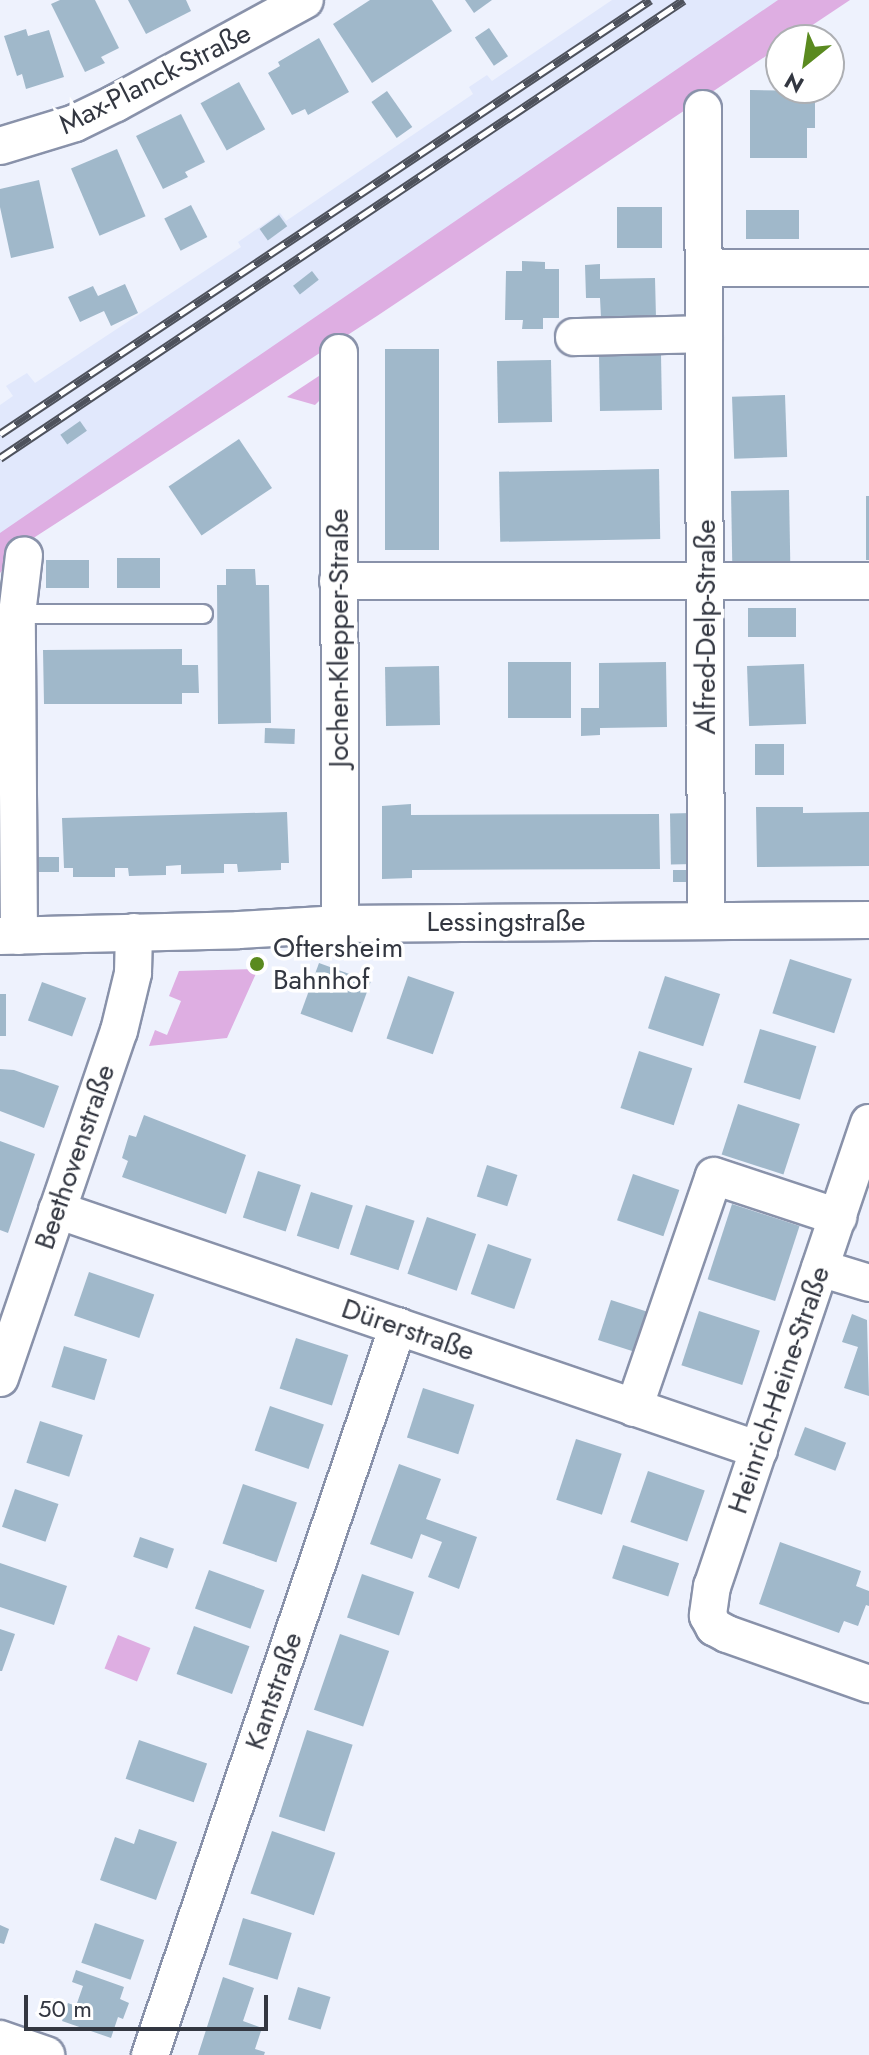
<!DOCTYPE html>
<html>
<head>
<meta charset="utf-8">
<style>
	body { margin:0 }
	#map { position:relative; width:869px; height:2055px; overflow:hidden; background:#eef2fd; font-family:Jost,sans-serif }
	div>[style] { position:absolute }
	[style*='--x'] { left:calc(var(--x)*1px); top:calc(var(--y)*1px); width:calc(var(--w)*1px); rotate:calc(var(--a)*1deg) }
	.built>* { inset:0; background:#e1e8fc }
	.green>* { inset:0; background:#deaee2; transform-origin:0 0 }
	.building>* { inset:0; background:#a0b8ca; transform-origin:0 0 }
	.roads { filter:drop-shadow(2px 0 #8992aa) drop-shadow(-2px 0 #8992aa) drop-shadow(0 2px #8992aa) drop-shadow(0 -2px #8992aa) }
	.service>* { height:18px; margin:-9px; padding:0 9px; transform-origin:9px; border-radius:9px; background:#fff }
	.minor>* { height:36px; margin:-18px; padding:0 18px; transform-origin:18px; border-radius:18px; background:#fff }
	.rail>* { height:9px; margin-top:-4.5px; transform-origin:0; background:repeating-linear-gradient(90deg,#fff 0 18px,#4e525c 0 36px); box-sizing:border-box; border-block:2px solid #4e525c }
	.dots>* { width:22px; height:22px; translate:-50% -50%; box-sizing:border-box; border:4px solid #fff; border-radius:50% }
	span { translate:-50% -50%; white-space:nowrap; text-align:center; line-height:1.15; -webkit-text-stroke:7px #fff; paint-order:stroke }
	.street-label { font-size:28px; color:#333741 }
	.poi-label { font-size:28px; color:#333741 }
	.left { translate:0 -50%; text-align:left }
	.north { position:absolute; left:765px; top:24px; width:80px; height:80px; box-sizing:border-box; background:#fff; border:2px solid #adafb3; border-radius:50%; rotate:210deg; font-size:22px; font-weight:700; line-height:32px; text-align:center; color:#333741 }
	.north::after { content:''; display:block; margin:auto; width:28px; height:36px; background:#5a8a1f; clip-path:polygon(50% 0,100% 100%,50% 72%,0 100%) }
	.scale { position:absolute; left:24px; top:1995px; width:244px; height:36px; box-sizing:border-box; border:4px solid #333741; border-top:0; padding-left:10px; font-size:24px; line-height:28px; white-space:nowrap; color:#333741; -webkit-text-stroke:6px #fff; paint-order:stroke }
</style>
</head>
<body>
<div id="map">
	<div class="built">
		<div style="clip-path:polygon(612px 0,818px 0,0 548px,0 405px,13px 396px,6px 386px,27px 373px,35px 383px,241px 247px,238px 242px,280px 213px,286px 221px,473px 94px,469px 87px,487px 75px,492px 81px)"></div>
	</div>
	<div class="green">
		<div style="clip-path:polygon(778px 0,850px 0,790px 40px,781px 40px,781px 46px,377px 316px,18px 548px,15px 557px,0 573px,0 533px)"></div>
		<div style="clip-path:polygon(328px 370px,324px 396px,315px 405px,287px 397px)"></div>
		<div style="clip-path:polygon(258px 969px,227px 1038px,149px 1046px,155px 1030px,167px 1035px,181px 1001px,169px 996px,179px 971px)"></div>
		<div style="left:118px;top:1635px;width:35px;height:36px;rotate:22deg"></div>
	</div>
	<div class="building">
		<div style="clip-path:polygon(60px 0,95px 0,119px 48px,101px 57px,105px 63px,85px 72px,51px 4px)"></div>
		<div style="clip-path:polygon(128px 0,186px 0,191px 11px,146px 34px)"></div>
		<div style="clip-path:polygon(370px 0,432px 0,452px 31px,372px 83px,333px 24px)"></div>
		<div style="clip-path:polygon(465px 0,492px 0,474px 13px)"></div>
		<div style="left:489px;top:28px;width:34px;height:17px;rotate:56deg"></div>
		<div style="clip-path:polygon(26px 29px,28px 36px,49px 30px,64px 77px,26px 89px,22px 74px,17px 76px,4px 36px)"></div>
		<div style="clip-path:polygon(319px 38px,349px 92px,308px 115px,305px 109px,292px 115px,268px 73px,280px 66px,278px 62px)"></div>
		<div style="left:239px;top:82px;width:54px;height:44px;rotate:61deg"></div>
		<div style="clip-path:polygon(750px 90px,815px 91px,815px 128px,807px 128px,807px 158px,750px 158px)"></div>
		<div style="left:387px;top:91px;width:44px;height:19px;rotate:55deg"></div>
		<div style="clip-path:polygon(181px 114px,205px 162px,185px 172px,188px 177px,163px 189px,136px 136px)"></div>
		<div style="left:117px;top:149px;width:73px;height:50px;rotate:67deg"></div>
		<div style="clip-path:polygon(39px 180px,54px 248px,11px 258px,0 207px,0 189px)"></div>
		<div style="left:191px;top:205px;width:36px;height:30px;rotate:63deg"></div>
		<div style="left:662px;top:207px;width:41px;height:45px;rotate:90deg"></div>
		<div style="left:799px;top:210px;width:29px;height:53px;rotate:90deg"></div>
		<div style="left:279px;top:215px;width:14px;height:24px;rotate:54deg"></div>
		<div style="clip-path:polygon(522px 261px,545px 262px,545px 269px,559px 269px,559px 318px,543px 318px,543px 329px,522px 329px,523px 320px,505px 320px,506px 271px,522px 271px)"></div>
		<div style="clip-path:polygon(600px 264px,600px 279px,655px 278px,656px 318px,601px 318px,600px 298px,586px 298px,585px 265px)"></div>
		<div style="left:312px;top:271px;width:11px;height:24px;rotate:52deg"></div>
		<div style="clip-path:polygon(125px 284px,138px 313px,111px 326px,104px 311px,80px 322px,68px 297px,93px 286px,98px 296px)"></div>
		<div style="left:385px;top:349px;width:54px;height:201px"></div>
		<div style="left:661px;top:354px;width:56px;height:62px;rotate:89deg"></div>
		<div style="left:551px;top:360px;width:62px;height:54px;rotate:89deg"></div>
		<div style="left:785px;top:395px;width:62px;height:53px;rotate:88deg"></div>
		<div style="left:80px;top:421px;width:12px;height:24px;rotate:55deg"></div>
		<div style="left:239px;top:439px;width:59px;height:85px;rotate:56deg"></div>
		<div style="left:659px;top:469px;width:70px;height:160px;rotate:89deg"></div>
		<div style="left:789px;top:490px;width:71px;height:58px;rotate:89deg"></div>
		<div style="left:866px;top:496px;width:3px;height:64px"></div>
		<div style="left:117px;top:558px;width:43px;height:30px"></div>
		<div style="left:46px;top:560px;width:43px;height:28px"></div>
		<div style="clip-path:polygon(226px 569px,255px 569px,256px 585px,269px 585px,271px 723px,218px 724px,217px 585px,226px 585px)"></div>
		<div style="left:748px;top:608px;width:48px;height:29px"></div>
		<div style="clip-path:polygon(182px 649px,182px 665px,198px 665px,199px 693px,182px 693px,182px 704px,44px 704px,43px 650px)"></div>
		<div style="left:571px;top:662px;width:56px;height:63px;rotate:90deg"></div>
		<div style="clip-path:polygon(666px 662px,667px 727px,600px 728px,600px 735px,581px 736px,581px 708px,599px 708px,599px 663px)"></div>
		<div style="left:804px;top:664px;width:60px;height:57px;rotate:88deg"></div>
		<div style="left:439px;top:666px;width:59px;height:54px;rotate:89deg"></div>
		<div style="left:265px;top:728px;width:30px;height:15px;rotate:2deg"></div>
		<div style="left:784px;top:744px;width:31px;height:29px;rotate:90deg"></div>
		<div style="clip-path:polygon(411px 804px,411px 815px,659px 814px,660px 869px,412px 870px,412px 878px,382px 879px,382px 806px)"></div>
		<div style="clip-path:polygon(756px 807px,803px 807px,803px 813px,869px 812px,869px 866px,757px 867px)"></div>
		<div style="clip-path:polygon(287px 812px,289px 863px,281px 863px,281px 870px,238px 872px,237px 864px,224px 864px,224px 873px,181px 874px,181px 865px,166px 866px,166px 875px,129px 876px,128px 868px,115px 868px,115px 877px,73px 877px,73px 868px,64px 868px,62px 818px)"></div>
		<div style="left:693px;top:813px;width:51px;height:23px;rotate:89deg"></div>
		<div style="left:36px;top:857px;width:23px;height:15px"></div>
		<div style="left:688px;top:870px;width:12px;height:15px;rotate:90deg"></div>
		<div style="left:790px;top:959px;width:65px;height:57px;rotate:18deg"></div>
		<div style="left:319px;top:963px;width:55px;height:54px;rotate:20deg"></div>
		<div style="left:408px;top:976px;width:49px;height:66px;rotate:19deg"></div>
		<div style="left:665px;top:976px;width:58px;height:55px;rotate:18deg"></div>
		<div style="left:42px;top:982px;width:47px;height:41px;rotate:20deg"></div>
		<div style="left:0;top:994px;width:6px;height:42px"></div>
		<div style="left:760px;top:1029px;width:59px;height:56px;rotate:17deg"></div>
		<div style="left:639px;top:1051px;width:56px;height:60px;rotate:18deg"></div>
		<div style="clip-path:polygon(0 1069px,14px 1070px,59px 1086px,44px 1128px,0 1111px)"></div>
		<div style="left:738px;top:1104px;width:65px;height:53px;rotate:18deg"></div>
		<div style="clip-path:polygon(144px 1115px,246px 1155px,226px 1214px,122px 1177px,128px 1161px,122px 1158px,129px 1135px,136px 1137px)"></div>
		<div style="clip-path:polygon(0 1141px,35px 1154px,8px 1233px,0 1230px)"></div>
		<div style="left:487px;top:1165px;width:32px;height:33px;rotate:18deg"></div>
		<div style="left:258px;top:1171px;width:45px;height:49px;rotate:18deg"></div>
		<div style="left:633px;top:1174px;width:49px;height:49px;rotate:19deg"></div>
		<div style="left:311px;top:1192px;width:44px;height:46px;rotate:18deg"></div>
		<div style="left:732px;top:1204px;width:71px;height:79px;rotate:18deg"></div>
		<div style="left:366px;top:1205px;width:51px;height:52px;rotate:18deg"></div>
		<div style="left:427px;top:1217px;width:52px;height:60px;rotate:19deg"></div>
		<div style="left:488px;top:1244px;width:46px;height:53px;rotate:19deg"></div>
		<div style="left:89px;top:1272px;width:69px;height:46px;rotate:19deg"></div>
		<div style="left:611px;top:1300px;width:48px;height:42px;rotate:18deg"></div>
		<div style="left:699px;top:1311px;width:64px;height:57px;rotate:18deg"></div>
		<div style="clip-path:polygon(852px 1314px,867px 1320px,869px 1396px,844px 1388px,858px 1347px,842px 1342px)"></div>
		<div style="left:296px;top:1338px;width:55px;height:53px;rotate:18deg"></div>
		<div style="left:64px;top:1346px;width:45px;height:43px;rotate:17deg"></div>
		<div style="left:423px;top:1388px;width:54px;height:52px;rotate:18deg"></div>
		<div style="left:270px;top:1406px;width:57px;height:47px;rotate:19deg"></div>
		<div style="left:40px;top:1421px;width:45px;height:44px;rotate:18deg"></div>
		<div style="left:805px;top:1427px;width:44px;height:30px;rotate:21deg"></div>
		<div style="left:576px;top:1439px;width:48px;height:64px;rotate:18deg"></div>
		<div style="clip-path:polygon(399px 1464px,441px 1479px,426px 1519px,477px 1537px,459px 1589px,428px 1577px,442px 1542px,421px 1534px,412px 1559px,370px 1544px)"></div>
		<div style="left:648px;top:1471px;width:60px;height:54px;rotate:19deg"></div>
		<div style="left:243px;top:1484px;width:57px;height:63px;rotate:19deg"></div>
		<div style="left:15px;top:1489px;width:46px;height:40px;rotate:19deg"></div>
		<div style="left:140px;top:1537px;width:36px;height:21px;rotate:19deg"></div>
		<div style="clip-path:polygon(780px 1542px,861px 1571px,856px 1586px,869px 1591px,869px 1606px,866px 1605px,858px 1626px,844px 1621px,839px 1633px,759px 1604px)"></div>
		<div style="left:623px;top:1545px;width:59px;height:35px;rotate:18deg"></div>
		<div style="clip-path:polygon(0 1563px,67px 1586px,54px 1625px,0 1607px)"></div>
		<div style="left:209px;top:1570px;width:59px;height:41px;rotate:20deg"></div>
		<div style="left:362px;top:1574px;width:55px;height:46px;rotate:19deg"></div>
		<div style="left:194px;top:1626px;width:59px;height:51px;rotate:20deg"></div>
		<div style="clip-path:polygon(0 1629px,15px 1634px,2px 1671px,0 1671px)"></div>
		<div style="left:340px;top:1634px;width:52px;height:80px;rotate:19deg"></div>
		<div style="left:307px;top:1730px;width:48px;height:91px;rotate:18deg"></div>
		<div style="left:139px;top:1740px;width:72px;height:41px;rotate:19deg"></div>
		<div style="clip-path:polygon(139px 1829px,177px 1842px,156px 1900px,100px 1880px,115px 1837px,134px 1844px)"></div>
		<div style="left:272px;top:1831px;width:67px;height:66px;rotate:19deg"></div>
		<div style="left:243px;top:1918px;width:51px;height:49px;rotate:17deg"></div>
		<div style="left:95px;top:1923px;width:52px;height:42px;rotate:19deg"></div>
		<div style="clip-path:polygon(0 1925px,9px 1929px,4px 1944px,0 1943px)"></div>
		<div style="clip-path:polygon(76px 1970px,124px 1987px,120px 1999px,129px 2003px,123px 2019px,118px 2017px,111px 2038px,62px 2021px,68px 2003px,76px 2006px,83px 1986px,72px 1982px)"></div>
		<div style="clip-path:polygon(223px 1977px,254px 1988px,243px 2021px,262px 2028px,255px 2049px,265px 2052px,264px 2055px,198px 2055px)"></div>
		<div style="left:298px;top:1987px;width:34px;height:34px;rotate:17deg"></div>
	</div>
	<div class="roads">
		<div class="service">
			<div style="--x:17;--y:614;--w:186;--a:0"></div>
		</div>
		<div class="minor">
			<div style="--x:703;--y:109;--w:812;--a:89.79"></div>
			<div style="--x:0;--y:146;--w:78;--a:-17"></div>
			<div style="--x:75;--y:123;--w:46;--a:-26"></div>
			<div style="--x:116;--y:103;--w:215;--a:-28.6"></div>
			<div style="--x:704;--y:268;--w:165;--a:0"></div>
			<div style="--x:574;--y:337;--w:130;--a:-1.3"></div>
			<div style="--x:339;--y:353;--w:571;--a:89.9"></div>
			<div style="--x:338;--y:581;--w:531;--a:0"></div>
			<div style="--x:0;--y:936;--w:239;--a:-1.4"></div>
			<div style="--x:239;--y:930;--w:101;--a:-3.4"></div>
			<div style="--x:340;--y:924;--w:529;--a:-0.43"></div>
			<div style="--x:19;--y:936;--w:322;--a:-90.4"></div>
			<div style="--x:17;--y:614;--w:59;--a:-83.2"></div>
			<div style="--x:869;--y:1123;--w:489;--a:108.7"></div>
			<div style="--x:712;--y:1586;--w:30;--a:98"></div>
			<div style="--x:708;--y:1616;--w:13;--a:61"></div>
			<div style="--x:714;--y:1627;--w:15;--a:28"></div>
			<div style="--x:727;--y:1634;--w:151;--a:19.4"></div>
			<div style="--x:57;--y:1210;--w:742;--a:18.87"></div>
			<div style="--x:820;--y:1268;--w:51;--a:17"></div>
			<div style="--x:0;--y:1378;--w:367;--a:-71.1"></div>
			<div style="--x:119;--y:1031;--w:60;--a:-76.4"></div>
			<div style="--x:133;--y:973;--w:41;--a:-88.6"></div>
			<div style="--x:634;--y:1408;--w:245;--a:-71"></div>
			<div style="--x:714;--y:1176;--w:131;--a:18.3"></div>
			<div style="--x:0;--y:2039;--w:49;--a:19.2"></div>
			<div style="--x:150;--y:2055;--w:770;--a:-71.21"></div>
		</div>
	</div>
	<div class="rail">
		<div style="--x:0;--y:434;--w:782;--a:-33.73"></div>
		<div style="--x:0;--y:458;--w:823;--a:-33.81"></div>
	</div>
	<div class="dots">
		<div style="left:257px;top:964px;background:#5a8a1f"></div>
	</div>
	<div class="street-label">
		<span style="left:155px;top:79px;rotate:-27deg">Max-Planck-Straße</span>
		<span style="left:706px;top:627px;rotate:-90deg">Alfred-Delp-Straße</span>
		<span style="left:339px;top:638px;rotate:-90deg">Jochen-Klepper-Straße</span>
		<span style="left:506px;top:922px">Lessingstraße</span>
		<span style="left:75px;top:1157px;rotate:-71deg">Beethovenstraße</span>
		<span style="left:408px;top:1330px;rotate:19deg">Dürerstraße</span>
		<span style="left:779px;top:1390px;rotate:-71deg">Heinrich-Heine-Straße</span>
		<span style="left:274px;top:1691px;rotate:-71deg">Kantstraße</span>
	</div>
	<div class="poi-label">
		<span class="left" style="left:273px;top:964px">Oftersheim<br>Bahnhof</span>
	</div>
	<div class="north">N</div>
	<div class="scale">50 m</div>
</div>
</body>
</html>
